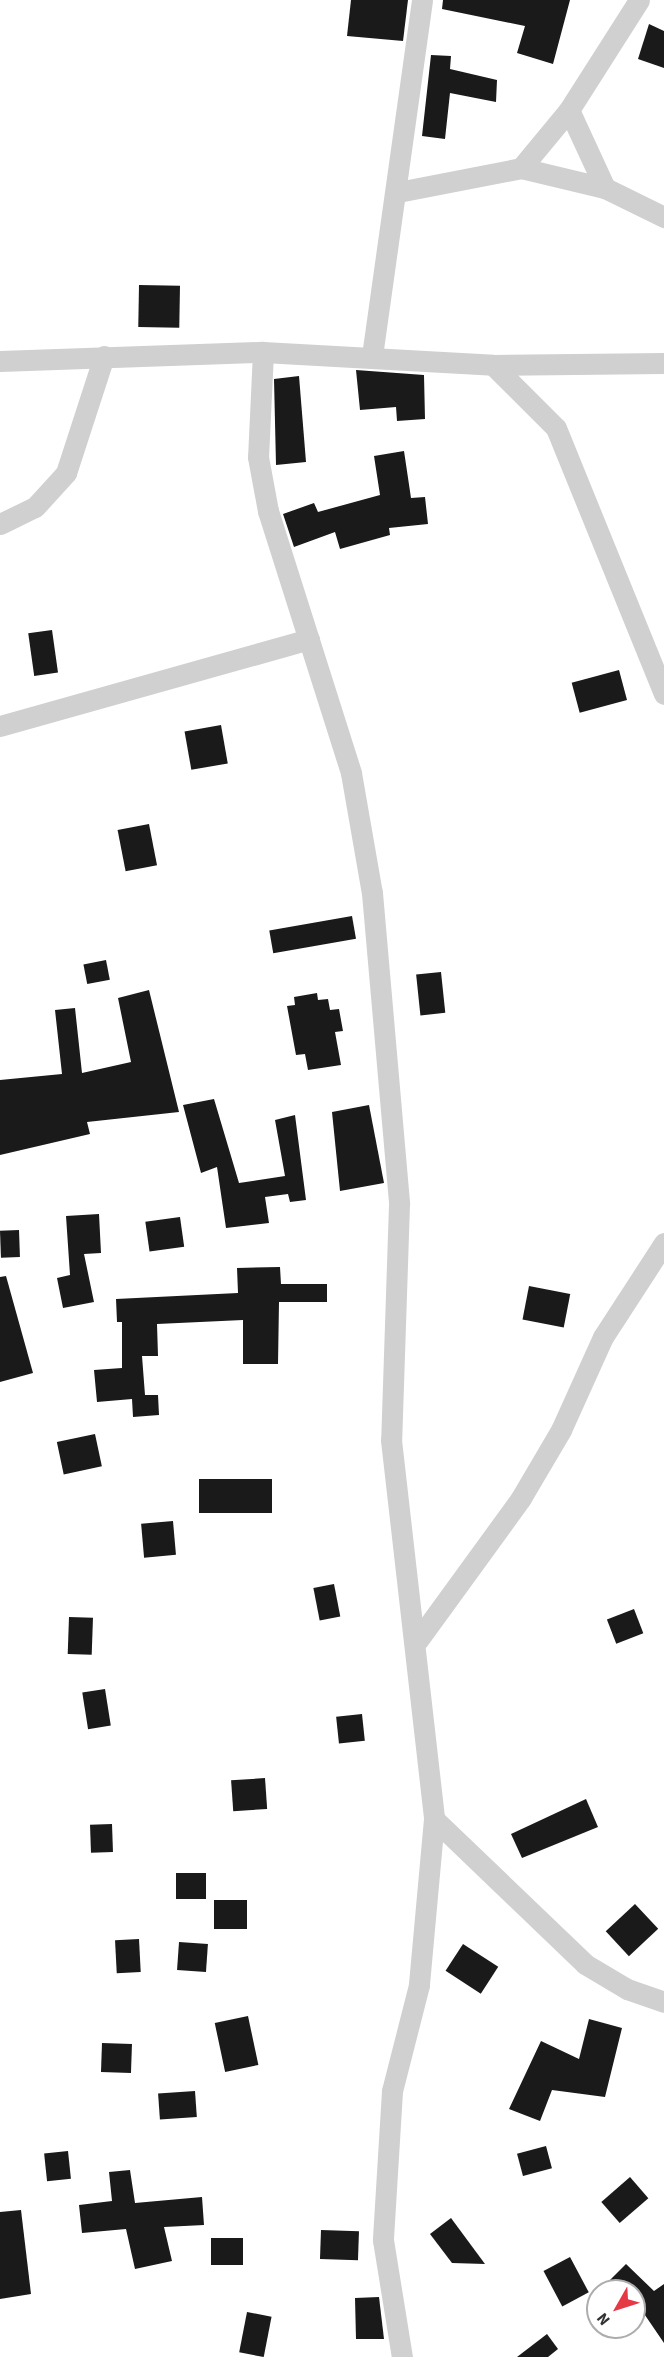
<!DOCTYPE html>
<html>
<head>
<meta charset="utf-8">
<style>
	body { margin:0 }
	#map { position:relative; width:664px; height:2357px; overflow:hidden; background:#fff; font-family:"Source Sans 3",sans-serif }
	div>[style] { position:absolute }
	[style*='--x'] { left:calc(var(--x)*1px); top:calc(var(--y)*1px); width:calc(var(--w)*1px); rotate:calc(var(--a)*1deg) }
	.building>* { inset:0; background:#1a1a1a; transform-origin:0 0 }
	.minor>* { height:21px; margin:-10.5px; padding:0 10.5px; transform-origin:10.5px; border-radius:10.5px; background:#d0d0d0 }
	span { translate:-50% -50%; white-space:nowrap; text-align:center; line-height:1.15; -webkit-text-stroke:6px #fff; paint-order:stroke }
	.north { position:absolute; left:586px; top:2279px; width:60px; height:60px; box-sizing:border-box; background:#fff; border:2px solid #adadad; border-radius:50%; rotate:231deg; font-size:16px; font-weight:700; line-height:24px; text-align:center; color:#333 }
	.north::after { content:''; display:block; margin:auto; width:21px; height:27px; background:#e63946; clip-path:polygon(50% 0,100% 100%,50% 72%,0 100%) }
</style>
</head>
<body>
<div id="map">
	<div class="building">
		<div style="clip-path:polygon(351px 0,408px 0,403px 41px,347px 36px)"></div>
		<div style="clip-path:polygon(443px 0,570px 0,553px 64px,517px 53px,525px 26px,442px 9px)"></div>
		<div style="clip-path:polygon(649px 24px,664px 31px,664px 68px,638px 59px)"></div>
		<div style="clip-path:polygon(431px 55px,451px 56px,450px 69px,497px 80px,496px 102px,450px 93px,445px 139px,422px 136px)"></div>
		<div style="left:139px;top:285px;width:41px;height:42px;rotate:1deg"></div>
		<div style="clip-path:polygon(356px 370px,424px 375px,425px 419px,397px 421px,396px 407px,360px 410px)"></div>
		<div style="clip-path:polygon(299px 376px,306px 462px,276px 465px,274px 379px)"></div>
		<div style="clip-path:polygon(404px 451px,411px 498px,425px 497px,428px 524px,389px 528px,390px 535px,340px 549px,335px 532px,294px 547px,283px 514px,314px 503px,318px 512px,380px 495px,374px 456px)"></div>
		<div style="left:52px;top:630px;width:43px;height:24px;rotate:82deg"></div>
		<div style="left:619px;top:670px;width:31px;height:49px;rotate:75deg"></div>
		<div style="left:221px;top:725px;width:39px;height:37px;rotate:80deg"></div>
		<div style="left:149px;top:824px;width:42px;height:32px;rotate:79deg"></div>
		<div style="left:352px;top:916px;width:23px;height:84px;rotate:80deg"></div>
		<div style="left:106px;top:960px;width:20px;height:23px;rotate:79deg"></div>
		<div style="left:441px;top:972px;width:41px;height:25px;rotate:84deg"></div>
		<div style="clip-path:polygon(149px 990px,179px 1112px,87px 1122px,90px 1134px,0 1155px,0 1080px,62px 1074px,55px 1010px,75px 1008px,82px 1073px,131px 1062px,118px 998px)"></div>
		<div style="clip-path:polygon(317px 993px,318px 1000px,328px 999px,330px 1010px,339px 1009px,343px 1031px,335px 1032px,341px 1065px,308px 1070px,305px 1054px,296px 1055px,287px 1006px,295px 1005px,294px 997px)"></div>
		<div style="clip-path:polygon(214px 1099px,239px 1183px,285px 1176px,275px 1120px,295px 1115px,306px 1200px,290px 1202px,288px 1194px,265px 1197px,269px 1223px,226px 1228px,217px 1167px,201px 1173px,183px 1105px)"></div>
		<div style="clip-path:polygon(369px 1105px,384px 1183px,340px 1191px,332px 1112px)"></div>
		<div style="clip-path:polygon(99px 1214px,101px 1253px,84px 1254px,94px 1302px,63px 1308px,57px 1278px,70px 1275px,66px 1216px)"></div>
		<div style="left:180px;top:1217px;width:30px;height:35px;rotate:82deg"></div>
		<div style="left:19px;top:1230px;width:27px;height:19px;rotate:88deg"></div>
		<div style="clip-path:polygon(280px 1267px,281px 1284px,327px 1284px,327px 1302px,279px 1302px,278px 1364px,243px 1364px,243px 1320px,157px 1324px,158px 1356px,142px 1356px,145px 1395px,158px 1395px,159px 1415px,133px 1417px,132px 1399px,97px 1402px,94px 1370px,122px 1368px,122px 1322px,117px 1322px,116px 1299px,238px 1293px,237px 1268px)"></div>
		<div style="clip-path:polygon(6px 1276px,33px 1373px,0 1382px,0 1277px)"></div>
		<div style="left:529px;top:1286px;width:42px;height:34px;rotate:11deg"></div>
		<div style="left:95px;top:1434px;width:33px;height:39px;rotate:78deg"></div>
		<div style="left:272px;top:1479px;width:34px;height:73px;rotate:90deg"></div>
		<div style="left:173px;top:1521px;width:34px;height:32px;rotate:85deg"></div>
		<div style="left:334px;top:1584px;width:33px;height:21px;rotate:79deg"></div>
		<div style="left:634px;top:1609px;width:26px;height:29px;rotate:69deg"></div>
		<div style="left:69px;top:1617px;width:24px;height:37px;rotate:2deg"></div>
		<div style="left:105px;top:1689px;width:37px;height:23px;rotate:81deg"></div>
		<div style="left:362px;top:1714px;width:27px;height:26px;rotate:84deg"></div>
		<div style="left:265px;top:1778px;width:31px;height:34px;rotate:86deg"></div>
		<div style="clip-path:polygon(586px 1799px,598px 1827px,522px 1858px,511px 1834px)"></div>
		<div style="left:112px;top:1824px;width:28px;height:22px;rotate:88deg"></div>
		<div style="left:176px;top:1873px;width:30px;height:26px"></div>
		<div style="left:214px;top:1900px;width:33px;height:29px"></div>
		<div style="left:635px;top:1904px;width:34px;height:40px;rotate:47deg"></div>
		<div style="left:139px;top:1939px;width:33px;height:24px;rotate:87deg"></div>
		<div style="left:179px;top:1942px;width:29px;height:28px;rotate:4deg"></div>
		<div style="left:463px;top:1944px;width:42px;height:32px;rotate:33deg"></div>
		<div style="left:248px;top:2016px;width:50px;height:34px;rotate:78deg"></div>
		<div style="clip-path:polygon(589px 2019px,622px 2028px,605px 2097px,552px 2090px,540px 2121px,509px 2109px,541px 2041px,579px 2059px)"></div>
		<div style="left:102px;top:2043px;width:30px;height:29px;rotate:2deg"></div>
		<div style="left:195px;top:2091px;width:26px;height:37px;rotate:86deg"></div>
		<div style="left:546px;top:2146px;width:23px;height:30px;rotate:75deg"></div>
		<div style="left:68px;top:2151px;width:28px;height:24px;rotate:84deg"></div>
		<div style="clip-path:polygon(130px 2170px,135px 2203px,202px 2197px,204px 2225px,164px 2227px,172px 2261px,135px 2269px,126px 2229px,82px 2233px,79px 2205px,112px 2201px,109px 2172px)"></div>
		<div style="left:630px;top:2177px;width:28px;height:38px;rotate:49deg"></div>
		<div style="clip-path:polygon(21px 2210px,31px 2294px,0 2299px,0 2212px)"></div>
		<div style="clip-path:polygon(451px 2218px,485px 2264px,452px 2263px,430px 2234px)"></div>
		<div style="left:321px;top:2230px;width:38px;height:29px;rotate:2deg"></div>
		<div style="left:211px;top:2238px;width:32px;height:27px"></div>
		<div style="left:570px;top:2257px;width:40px;height:30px;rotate:62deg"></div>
		<div style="clip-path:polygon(626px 2264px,654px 2291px,664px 2284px,664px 2343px,634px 2299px,634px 2291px,599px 2291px)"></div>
		<div style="clip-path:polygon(379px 2297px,384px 2339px,356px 2339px,355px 2298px)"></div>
		<div style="left:247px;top:2312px;width:25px;height:41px;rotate:11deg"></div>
		<div style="clip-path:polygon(547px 2334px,558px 2349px,548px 2357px,517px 2357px)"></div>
	</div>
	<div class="minor">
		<div style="--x:569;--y:110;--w:86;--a:65.2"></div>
		<div style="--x:521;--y:168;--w:86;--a:13.4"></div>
		<div style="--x:605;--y:188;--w:66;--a:26.2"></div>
		<div style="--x:398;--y:192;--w:125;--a:-11"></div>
		<div style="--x:521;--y:168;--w:75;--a:-50.4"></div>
		<div style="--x:569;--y:110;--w:130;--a:-57.5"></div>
		<div style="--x:263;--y:352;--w:105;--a:92.7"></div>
		<div style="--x:258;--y:457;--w:55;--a:79.5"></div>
		<div style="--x:268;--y:511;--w:275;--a:72.4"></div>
		<div style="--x:351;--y:773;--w:122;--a:80.1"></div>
		<div style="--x:372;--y:893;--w:312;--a:85"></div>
		<div style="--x:399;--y:1204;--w:236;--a:91.9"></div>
		<div style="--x:391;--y:1440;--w:381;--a:83.5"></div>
		<div style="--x:434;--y:1819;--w:167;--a:95.2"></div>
		<div style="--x:419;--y:1985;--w:109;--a:104.3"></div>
		<div style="--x:392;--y:2091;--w:149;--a:93.5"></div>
		<div style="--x:383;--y:2240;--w:119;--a:80.8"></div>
		<div style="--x:372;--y:356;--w:359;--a:-82"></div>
		<div style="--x:0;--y:361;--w:263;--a:-2"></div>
		<div style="--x:263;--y:352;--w:230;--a:3.2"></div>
		<div style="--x:493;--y:365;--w:171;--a:-0.7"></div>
		<div style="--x:493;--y:365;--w:89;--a:45"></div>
		<div style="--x:556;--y:428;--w:287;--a:67.9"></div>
		<div style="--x:0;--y:524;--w:39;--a:-26"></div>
		<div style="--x:35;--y:507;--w:46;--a:-47.6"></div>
		<div style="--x:66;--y:473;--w:123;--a:-72"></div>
		<div style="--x:0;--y:726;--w:321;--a:-15.7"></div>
		<div style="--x:418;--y:1640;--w:175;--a:-54"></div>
		<div style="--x:521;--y:1498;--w:79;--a:-59.5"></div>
		<div style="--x:561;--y:1430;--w:102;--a:-65.7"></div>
		<div style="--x:603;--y:1337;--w:112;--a:-57"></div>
		<div style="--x:434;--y:1819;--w:209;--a:43.8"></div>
		<div style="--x:585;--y:1964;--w:49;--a:30.8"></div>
		<div style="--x:627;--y:1989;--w:39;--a:19"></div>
	</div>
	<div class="north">N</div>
</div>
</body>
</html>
